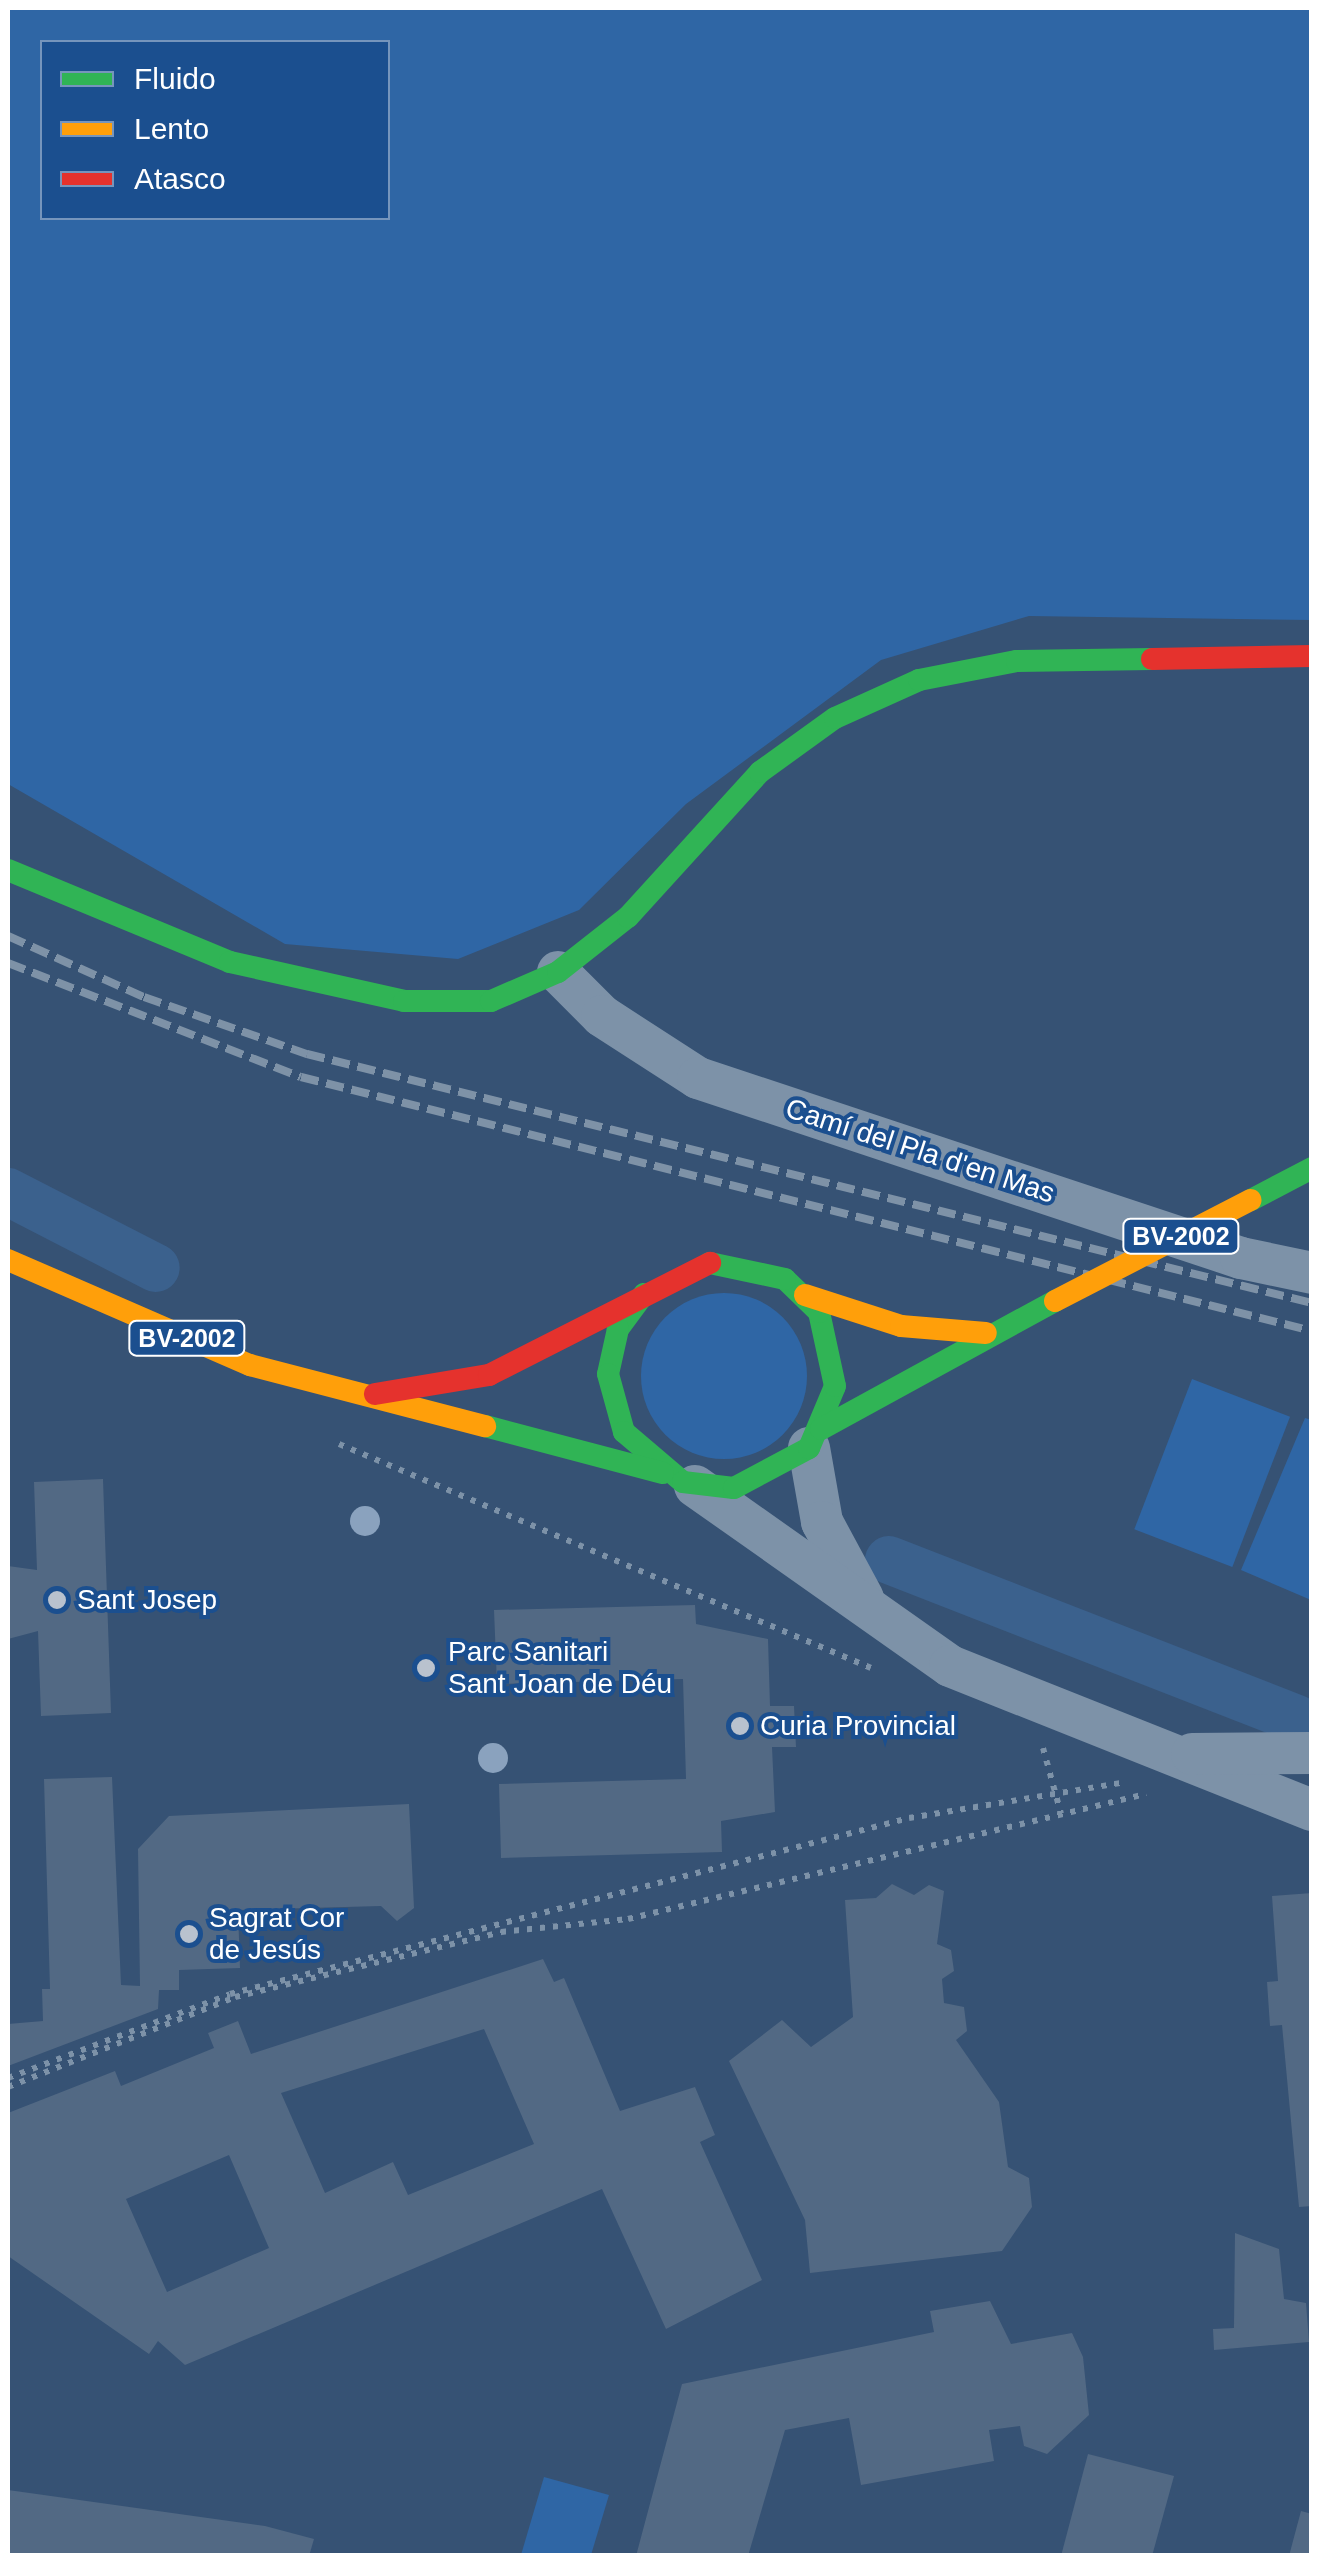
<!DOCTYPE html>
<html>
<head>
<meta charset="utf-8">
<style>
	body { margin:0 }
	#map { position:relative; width:1319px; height:2563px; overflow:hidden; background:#365274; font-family:Arial,sans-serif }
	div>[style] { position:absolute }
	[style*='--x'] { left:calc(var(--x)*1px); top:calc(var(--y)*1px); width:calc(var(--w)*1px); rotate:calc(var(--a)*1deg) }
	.green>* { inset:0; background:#2f66a5; transform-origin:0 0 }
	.round { border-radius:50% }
	.canal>* { height:48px; margin:-24px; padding:0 24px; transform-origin:24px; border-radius:24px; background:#3b618d }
	.building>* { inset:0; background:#526984 }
	.path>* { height:6px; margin-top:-3px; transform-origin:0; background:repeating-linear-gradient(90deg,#7d92a8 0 5px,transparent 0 13px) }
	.street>* { height:42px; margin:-21px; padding:0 21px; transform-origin:21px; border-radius:21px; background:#7d92a8 }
	.fast>* { height:22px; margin:-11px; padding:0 11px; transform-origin:11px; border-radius:11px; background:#30b455 }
	.slow>* { height:22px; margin:-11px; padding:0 11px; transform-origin:11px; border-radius:11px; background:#ff9f0a }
	.jam>* { height:22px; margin:-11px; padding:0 11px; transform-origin:11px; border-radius:11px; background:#e5322d }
	.rail>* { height:8px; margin-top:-4px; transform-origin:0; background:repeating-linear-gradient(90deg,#7e92a7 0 18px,transparent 0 26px) }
	.slow-bridge>* { height:22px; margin:-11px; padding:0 11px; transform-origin:11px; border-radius:11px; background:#ff9f0a }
	.trees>* { width:30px; height:30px; margin:-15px; border-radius:50%; background:#8aa2be }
	.dots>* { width:28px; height:28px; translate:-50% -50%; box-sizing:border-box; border:5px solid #1b4f8f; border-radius:50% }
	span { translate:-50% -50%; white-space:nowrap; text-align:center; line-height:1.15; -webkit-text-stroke:8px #1b4f8f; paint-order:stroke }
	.shield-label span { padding:2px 8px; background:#1b4f8f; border:2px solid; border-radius:8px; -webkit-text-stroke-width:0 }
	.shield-label { font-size:25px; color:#fff; font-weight:700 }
	.street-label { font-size:28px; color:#fff }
	.poi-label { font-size:28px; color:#fff }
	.left { translate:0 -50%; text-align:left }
	.frame { position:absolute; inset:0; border:10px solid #fff; pointer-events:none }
	.legend { position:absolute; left:40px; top:40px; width:350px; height:180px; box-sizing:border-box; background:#1b4f8f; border:2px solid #7695bc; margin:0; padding:12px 18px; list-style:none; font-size:30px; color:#fff }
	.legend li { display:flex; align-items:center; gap:20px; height:50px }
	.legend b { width:50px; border:2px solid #7695bc }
</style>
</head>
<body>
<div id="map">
	<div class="green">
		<div style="clip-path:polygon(evenodd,8px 8px,1311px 8px,1311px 620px,1029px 616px,881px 660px,686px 804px,579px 910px,458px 959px,285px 944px,8px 784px,8px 8px,42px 42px,388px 42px,388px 218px,42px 218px,42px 42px)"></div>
		<div class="round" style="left:641px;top:1293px;width:166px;height:166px"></div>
		<div style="left:1192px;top:1379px;width:105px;height:161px;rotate:21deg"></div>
		<div style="clip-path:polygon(1305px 1418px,1312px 1420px,1311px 1600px,1241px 1570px)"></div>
		<div style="clip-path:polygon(544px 2477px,609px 2495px,591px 2555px,521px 2555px)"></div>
	</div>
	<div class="canal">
		<div style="--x:8;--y:1192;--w:166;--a:27.2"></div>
		<div style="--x:889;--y:1560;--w:438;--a:21.3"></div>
	</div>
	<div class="building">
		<div style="clip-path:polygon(103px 1479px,111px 1713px,41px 1716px,38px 1631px,8px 1639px,8px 1566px,37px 1570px,34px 1482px)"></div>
		<div style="clip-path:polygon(695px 1605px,696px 1624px,768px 1639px,770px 1706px,794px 1706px,796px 1747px,772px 1747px,775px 1812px,721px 1821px,722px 1852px,501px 1858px,499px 1784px,686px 1779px,683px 1679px,497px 1684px,494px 1610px)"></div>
		<div style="clip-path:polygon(112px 1777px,121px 1985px,140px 1986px,138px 1849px,169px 1816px,409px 1804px,414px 1908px,397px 1921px,381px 1906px,238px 1910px,240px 1968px,179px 1970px,179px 1990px,159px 1990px,158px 2009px,8px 2066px,8px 2024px,43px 2021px,42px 1989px,50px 1989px,44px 1779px)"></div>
		<div style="clip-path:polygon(892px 1884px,914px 1895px,929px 1885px,944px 1891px,937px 1944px,951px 1950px,954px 1971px,942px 1979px,944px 2003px,964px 2007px,967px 2031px,956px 2040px,999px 2102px,1008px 2167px,1029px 2178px,1032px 2207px,1002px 2251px,810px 2273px,805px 2220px,729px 2061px,782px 2020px,811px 2047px,853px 2017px,845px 1900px,876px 1898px)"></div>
		<div style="clip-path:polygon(1312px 1893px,1312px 2206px,1299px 2207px,1282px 2025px,1270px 2026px,1267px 1982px,1278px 1981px,1272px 1896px)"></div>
		<div style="clip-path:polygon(evenodd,543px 1959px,554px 1982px,564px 1978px,620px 2111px,695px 2087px,715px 2135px,700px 2142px,762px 2280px,666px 2329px,602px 2189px,185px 2365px,158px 2341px,149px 2354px,8px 2256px,8px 2113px,115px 2071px,121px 2086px,214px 2048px,208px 2033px,238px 2021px,251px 2054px,543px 1959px,484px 2029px,534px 2144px,408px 2195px,393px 2162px,325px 2193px,281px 2093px,484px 2029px,543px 1959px,229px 2155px,269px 2248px,167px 2292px,126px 2199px,229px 2155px)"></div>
		<div style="clip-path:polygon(1235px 2233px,1279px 2249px,1284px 2299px,1306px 2303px,1309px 2342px,1214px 2350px,1213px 2329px,1234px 2328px)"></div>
		<div style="clip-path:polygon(990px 2301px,1011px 2344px,1072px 2333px,1083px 2357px,1089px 2415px,1047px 2454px,1024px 2446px,1020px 2426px,989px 2430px,994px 2461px,861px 2485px,849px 2418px,785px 2430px,748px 2556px,636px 2556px,682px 2384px,934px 2332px,930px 2311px)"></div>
		<div style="clip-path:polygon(1088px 2454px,1174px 2476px,1152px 2556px,1061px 2556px)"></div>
		<div style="clip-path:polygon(8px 2490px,265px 2526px,314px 2539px,309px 2556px,8px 2556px)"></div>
		<div style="clip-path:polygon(1301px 2511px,1312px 2514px,1312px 2556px,1289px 2556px)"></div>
	</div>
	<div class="path">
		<div style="--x:339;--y:1444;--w:577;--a:22.83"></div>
		<div style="--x:1043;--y:1748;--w:68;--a:74.7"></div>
		<div style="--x:8;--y:2078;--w:237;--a:-20.7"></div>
		<div style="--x:230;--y:1994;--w:701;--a:-14.53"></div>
		<div style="--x:909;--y:1818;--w:215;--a:-9.4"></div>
		<div style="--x:8;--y:2087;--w:244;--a:-21.6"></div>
		<div style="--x:235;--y:1997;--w:274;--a:-13.7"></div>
		<div style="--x:501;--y:1932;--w:128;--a:-5.8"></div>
		<div style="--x:628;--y:1919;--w:533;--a:-13.57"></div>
	</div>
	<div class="street">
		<div style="--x:558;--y:972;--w:62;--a:45"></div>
		<div style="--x:602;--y:1016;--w:114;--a:32.9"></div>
		<div style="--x:698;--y:1078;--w:572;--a:18.34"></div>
		<div style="--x:1241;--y:1258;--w:73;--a:11.9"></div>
		<div style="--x:809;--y:1448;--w:75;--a:80"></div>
		<div style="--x:822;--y:1522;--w:86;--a:61.7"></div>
		<div style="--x:695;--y:1486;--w:312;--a:35.2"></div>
		<div style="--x:950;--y:1666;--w:390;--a:21.7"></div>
		<div style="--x:1192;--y:1754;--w:120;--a:-0.5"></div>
	</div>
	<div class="fast">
		<div style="--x:8;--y:870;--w:240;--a:22.5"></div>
		<div style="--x:230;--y:962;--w:178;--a:12.6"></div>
		<div style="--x:404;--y:1001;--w:87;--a:0"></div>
		<div style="--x:491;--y:1001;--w:73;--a:-23.4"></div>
		<div style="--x:558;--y:972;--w:89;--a:-38.2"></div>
		<div style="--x:628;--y:917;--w:196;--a:-47.7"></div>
		<div style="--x:760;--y:772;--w:92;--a:-35.8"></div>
		<div style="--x:835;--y:718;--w:92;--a:-24.3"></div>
		<div style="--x:919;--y:680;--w:100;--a:-11"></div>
		<div style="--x:1017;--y:661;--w:135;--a:-0.8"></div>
		<div style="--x:1251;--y:1200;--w:69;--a:-27.7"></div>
		<div style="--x:644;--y:1294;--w:44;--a:126.6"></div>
		<div style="--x:618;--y:1329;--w:46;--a:102.5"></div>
		<div style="--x:608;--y:1374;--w:60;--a:74.6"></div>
		<div style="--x:624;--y:1432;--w:77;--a:40.3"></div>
		<div style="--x:683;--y:1482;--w:51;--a:6.7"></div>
		<div style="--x:734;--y:1488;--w:85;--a:-28.1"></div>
		<div style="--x:809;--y:1448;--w:67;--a:-67.2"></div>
		<div style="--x:835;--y:1386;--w:76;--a:-102.2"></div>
		<div style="--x:819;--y:1312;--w:47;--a:-135.9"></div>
		<div style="--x:785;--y:1279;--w:77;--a:-168"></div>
		<div style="--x:485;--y:1426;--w:184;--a:14.8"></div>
		<div style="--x:821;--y:1429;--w:267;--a:-28.7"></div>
	</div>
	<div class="slow">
		<div style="--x:8;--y:1260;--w:264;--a:23.5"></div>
		<div style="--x:250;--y:1365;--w:243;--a:14.6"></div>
		<div style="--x:805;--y:1295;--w:101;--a:17.9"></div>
		<div style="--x:901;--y:1326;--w:85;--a:4.7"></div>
	</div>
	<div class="jam">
		<div style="--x:1152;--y:659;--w:160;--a:-1.1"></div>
		<div style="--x:375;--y:1394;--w:116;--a:-9.5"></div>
		<div style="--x:489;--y:1375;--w:248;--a:-26.9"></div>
	</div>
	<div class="rail">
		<div style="--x:8;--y:936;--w:149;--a:24.2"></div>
		<div style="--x:144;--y:997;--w:173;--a:19.3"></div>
		<div style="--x:307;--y:1054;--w:1035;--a:13.92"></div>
		<div style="--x:8;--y:963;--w:314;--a:21.3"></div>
		<div style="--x:301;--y:1077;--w:1042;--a:14.1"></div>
	</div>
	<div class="slow-bridge">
		<div style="--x:1055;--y:1301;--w:220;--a:-27.3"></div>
	</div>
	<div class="trees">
		<div style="left:365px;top:1521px"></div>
		<div style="left:493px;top:1758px"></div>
	</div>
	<div class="dots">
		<div style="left:57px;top:1600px;background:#b9c2ce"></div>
		<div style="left:426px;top:1668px;background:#b9c2ce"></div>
		<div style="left:740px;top:1726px;background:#b9c2ce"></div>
		<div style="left:189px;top:1934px;background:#b9c2ce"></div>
	</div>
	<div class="shield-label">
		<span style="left:1181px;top:1236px">BV-2002</span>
		<span style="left:187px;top:1338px">BV-2002</span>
	</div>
	<div class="street-label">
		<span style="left:920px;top:1151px;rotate:18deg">Camí del Pla d'en Mas</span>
	</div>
	<div class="poi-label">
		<span class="left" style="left:77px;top:1600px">Sant Josep</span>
		<span class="left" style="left:448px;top:1668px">Parc Sanitari<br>Sant Joan de Déu</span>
		<span class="left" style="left:760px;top:1726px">Curia Provincial</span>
		<span class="left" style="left:209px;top:1934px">Sagrat Cor<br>de Jesús</span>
	</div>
	<div class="frame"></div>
	<ul class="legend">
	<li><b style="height:12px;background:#30b455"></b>Fluido</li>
	<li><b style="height:12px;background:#ff9f0a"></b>Lento</li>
	<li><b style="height:12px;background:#e5322d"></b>Atasco</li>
	</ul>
</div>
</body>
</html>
